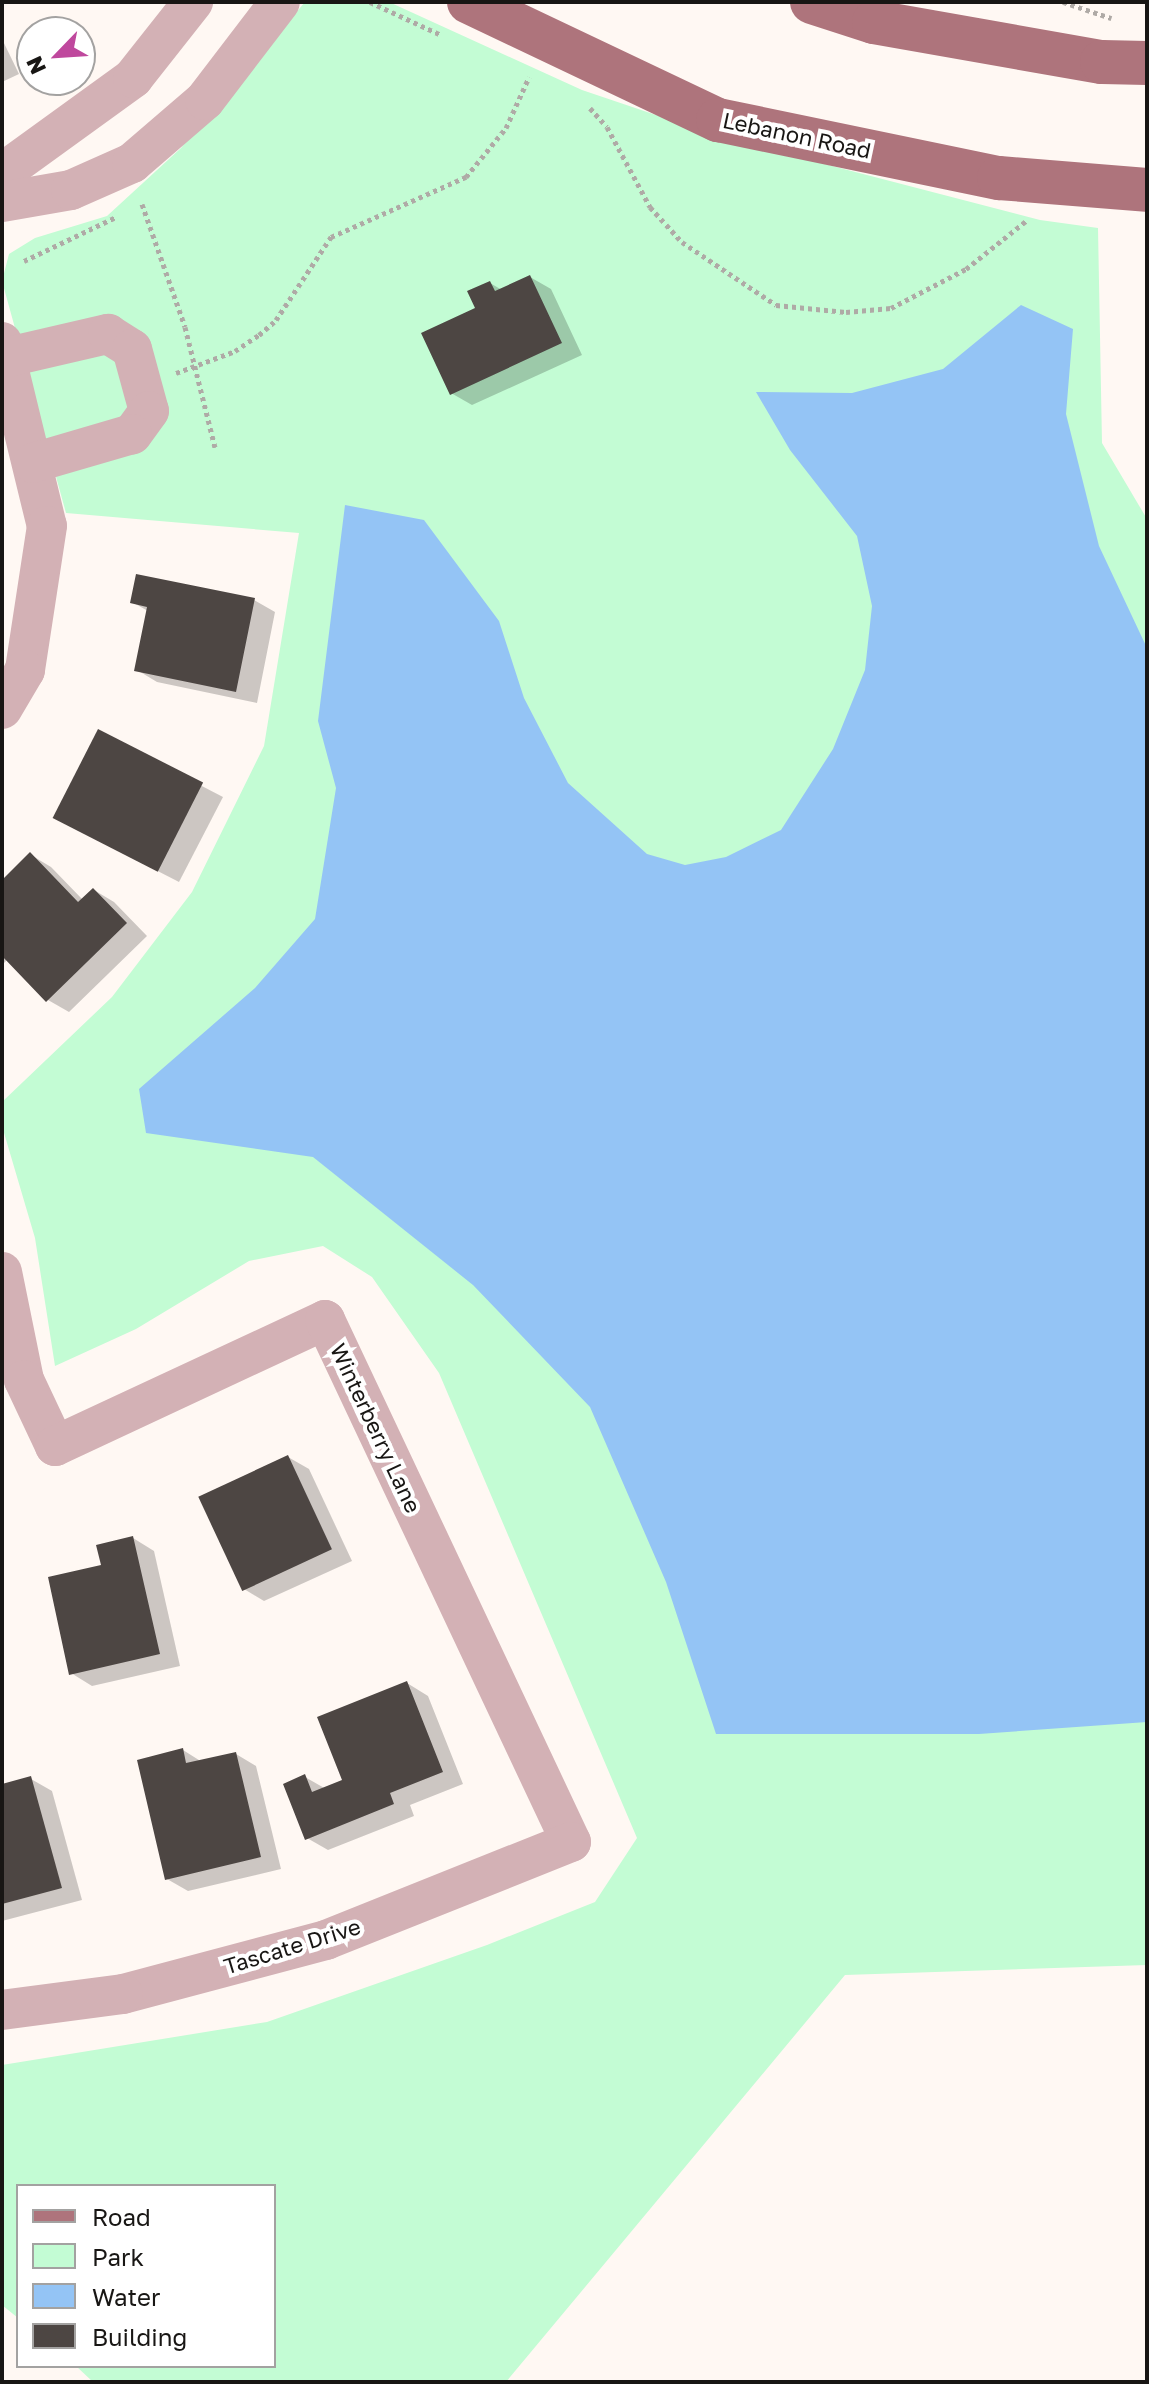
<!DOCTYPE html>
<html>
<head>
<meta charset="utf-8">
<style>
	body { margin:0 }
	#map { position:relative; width:1149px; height:2384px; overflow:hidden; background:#fff8f3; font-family:"Golos Text",sans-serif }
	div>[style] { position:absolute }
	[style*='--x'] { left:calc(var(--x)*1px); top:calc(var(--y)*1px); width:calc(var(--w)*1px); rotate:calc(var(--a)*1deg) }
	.green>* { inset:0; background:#c3fcd4 }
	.water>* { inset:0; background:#94c4f5 }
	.shadow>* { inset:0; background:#0003 }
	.building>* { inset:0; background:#4d4643; transform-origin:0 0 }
	.path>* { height:5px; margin-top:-2.5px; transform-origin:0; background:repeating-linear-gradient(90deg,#afaaa6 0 4px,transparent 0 8px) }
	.minor>* { height:40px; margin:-20px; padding:0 20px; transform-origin:20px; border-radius:20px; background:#d3b1b5 }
	.major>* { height:44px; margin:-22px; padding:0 22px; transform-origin:22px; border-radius:22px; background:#ae747c }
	span { translate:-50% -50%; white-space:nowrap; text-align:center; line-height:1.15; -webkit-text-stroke:8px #fff; paint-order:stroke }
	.street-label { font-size:22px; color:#181614 }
	.frame { position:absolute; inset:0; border:4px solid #181614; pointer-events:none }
	.legend { position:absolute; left:16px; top:2184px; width:260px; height:184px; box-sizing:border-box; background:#fff; border:2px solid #a3a2a1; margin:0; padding:10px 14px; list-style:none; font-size:24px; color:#181614 }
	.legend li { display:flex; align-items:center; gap:16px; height:40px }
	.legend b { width:40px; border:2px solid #a3a2a1 }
	.north { position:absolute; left:16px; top:16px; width:80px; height:80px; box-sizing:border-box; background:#fff; border:2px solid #a3a2a1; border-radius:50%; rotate:245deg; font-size:22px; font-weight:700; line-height:32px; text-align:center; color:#181614 }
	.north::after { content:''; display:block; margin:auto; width:28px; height:36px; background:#bf489d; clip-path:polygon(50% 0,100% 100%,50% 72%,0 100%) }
</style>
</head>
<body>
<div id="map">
	<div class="green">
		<div style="clip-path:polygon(305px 2px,389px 2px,582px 90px,724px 138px,1040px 220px,1098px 228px,1102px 443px,1147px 519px,1147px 1965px,845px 1975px,506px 2382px,93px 2382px,76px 2366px,274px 2366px,274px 2186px,18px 2186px,18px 2318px,2px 2305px,2px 2065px,267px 2022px,487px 1945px,595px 1902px,637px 1838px,439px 1373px,372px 1277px,323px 1246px,249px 1261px,136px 1329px,55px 1366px,35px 1238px,2px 1126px,2px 1102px,112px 997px,192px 892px,264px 746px,299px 533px,66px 513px,2px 281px,9px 254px,35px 238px,107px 216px,181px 148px)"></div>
	</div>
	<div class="water">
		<div style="clip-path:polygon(1021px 305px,1073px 329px,1066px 414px,1099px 546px,1147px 648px,1147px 1722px,979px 1734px,716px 1734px,666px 1582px,590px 1407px,473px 1285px,313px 1157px,146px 1133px,139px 1089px,255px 988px,315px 919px,336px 788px,318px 721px,345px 505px,424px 520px,499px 621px,524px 698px,568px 783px,647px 854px,685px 865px,726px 857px,781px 830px,833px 749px,865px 670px,872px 606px,857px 536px,790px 450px,756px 392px,852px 393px,943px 369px)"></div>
	</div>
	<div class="shadow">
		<div style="clip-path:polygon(2px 39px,19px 74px,2px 82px)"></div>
		<div style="clip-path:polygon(530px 277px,551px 289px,582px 355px,472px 405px,451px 393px,477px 309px,490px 283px,502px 290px)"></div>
		<div style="clip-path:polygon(254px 600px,275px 612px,257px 703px,157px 682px,137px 670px,148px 611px,132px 602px)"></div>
		<div style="clip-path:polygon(98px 732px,223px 797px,179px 882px,76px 829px)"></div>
		<div style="clip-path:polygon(31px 855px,51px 867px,83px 900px,94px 890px,114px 902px,147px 936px,69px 1012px,48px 1000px,8px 959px,2px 965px,2px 883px)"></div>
		<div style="clip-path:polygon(288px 1457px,309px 1469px,352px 1561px,264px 1601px,244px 1589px)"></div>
		<div style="clip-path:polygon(133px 1538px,154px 1551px,180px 1666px,92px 1686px,71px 1673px,103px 1567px)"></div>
		<div style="clip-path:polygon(407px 1683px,428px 1696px,463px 1784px,410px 1805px,414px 1816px,328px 1850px,307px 1838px,305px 1777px,326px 1789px,344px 1781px)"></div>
		<div style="clip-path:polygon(183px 1750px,202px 1762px,236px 1754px,256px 1766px,281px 1869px,188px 1891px,167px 1879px)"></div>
		<div style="clip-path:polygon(31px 1779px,52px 1791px,82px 1900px,2px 1921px,2px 1786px)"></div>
	</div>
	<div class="building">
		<div style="clip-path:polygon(530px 275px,562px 343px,450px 395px,421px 333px,475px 308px,467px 291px,490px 281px,495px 291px)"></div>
		<div style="clip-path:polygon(136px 574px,255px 598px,236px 692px,134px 671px,147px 607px,130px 603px)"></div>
		<div style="left:98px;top:729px;width:118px;height:100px;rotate:27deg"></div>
		<div style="clip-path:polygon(30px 852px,78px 902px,93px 888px,127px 923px,46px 1002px,2px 956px,2px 880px)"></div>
		<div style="left:288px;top:1455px;width:104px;height:99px;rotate:65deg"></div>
		<div style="clip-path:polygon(133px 1536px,160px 1654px,69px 1675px,48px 1577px,101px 1565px,96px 1545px)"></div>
		<div style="clip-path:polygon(407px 1681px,443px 1772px,390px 1793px,394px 1804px,305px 1840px,283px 1784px,305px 1774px,312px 1792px,342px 1780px,317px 1717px)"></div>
		<div style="clip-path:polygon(183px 1748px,186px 1763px,236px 1752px,261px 1857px,165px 1880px,137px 1760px)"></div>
		<div style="clip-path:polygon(31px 1776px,62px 1888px,2px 1904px,2px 1784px)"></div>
	</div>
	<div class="path">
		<div style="--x:370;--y:2;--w:78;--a:24.9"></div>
		<div style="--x:1063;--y:2;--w:51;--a:18.4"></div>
		<div style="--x:590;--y:108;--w:25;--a:48"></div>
		<div style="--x:607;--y:127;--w:91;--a:61.7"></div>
		<div style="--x:650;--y:207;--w:47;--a:47.6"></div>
		<div style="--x:682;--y:242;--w:113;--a:33.8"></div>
		<div style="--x:776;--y:305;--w:70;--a:5.7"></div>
		<div style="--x:846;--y:312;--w:45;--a:-5.1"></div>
		<div style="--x:891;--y:308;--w:85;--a:-27.5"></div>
		<div style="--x:966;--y:269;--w:77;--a:-38.7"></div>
		<div style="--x:142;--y:204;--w:130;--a:70.7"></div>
		<div style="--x:185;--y:327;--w:124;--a:76"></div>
		<div style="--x:24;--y:261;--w:102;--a:-25.6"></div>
		<div style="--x:176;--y:373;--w:63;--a:-20.4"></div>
		<div style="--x:235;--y:351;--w:29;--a:-34"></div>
		<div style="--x:259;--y:335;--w:23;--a:-41"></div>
		<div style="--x:276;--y:320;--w:100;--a:-56.5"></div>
		<div style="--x:331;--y:237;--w:148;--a:-24"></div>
		<div style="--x:466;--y:177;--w:63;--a:-50.8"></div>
		<div style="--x:506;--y:128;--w:56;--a:-65.7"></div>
	</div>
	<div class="minor">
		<div style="--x:2;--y:173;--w:162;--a:-35.9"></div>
		<div style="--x:133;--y:78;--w:97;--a:-51.7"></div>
		<div style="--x:2;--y:202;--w:70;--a:-9.9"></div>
		<div style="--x:71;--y:190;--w:67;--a:-23.9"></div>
		<div style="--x:132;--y:163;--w:96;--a:-40.8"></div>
		<div style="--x:205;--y:100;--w:123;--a:-52.6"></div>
		<div style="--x:2;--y:342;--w:189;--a:76.3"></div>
		<div style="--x:47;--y:526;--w:146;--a:98.7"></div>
		<div style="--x:25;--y:670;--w:45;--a:120.5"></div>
		<div style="--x:8;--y:357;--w:103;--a:-13"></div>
		<div style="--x:108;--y:334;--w:28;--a:32"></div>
		<div style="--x:132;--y:349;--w:64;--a:74.7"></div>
		<div style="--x:149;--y:411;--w:29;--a:126"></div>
		<div style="--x:132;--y:434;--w:103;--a:163.7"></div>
		<div style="--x:2;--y:1272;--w:110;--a:78.5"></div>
		<div style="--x:24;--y:1380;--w:73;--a:64.8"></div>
		<div style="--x:55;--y:1446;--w:298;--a:-25"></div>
		<div style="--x:325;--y:1320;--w:577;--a:64.77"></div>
		<div style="--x:571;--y:1842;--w:264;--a:158.2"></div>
		<div style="--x:326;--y:1940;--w:210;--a:165.1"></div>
		<div style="--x:123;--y:1994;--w:122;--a:172.5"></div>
	</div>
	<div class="major">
		<div style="--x:469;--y:2;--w:276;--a:25.4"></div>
		<div style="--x:718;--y:120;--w:287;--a:11.7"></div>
		<div style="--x:999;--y:178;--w:148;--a:4.6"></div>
		<div style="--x:812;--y:2;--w:65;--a:17.9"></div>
		<div style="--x:874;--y:22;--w:231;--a:10"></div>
		<div style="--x:1102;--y:62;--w:45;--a:1.3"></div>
	</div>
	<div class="street-label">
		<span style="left:797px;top:135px;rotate:12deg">Lebanon Road</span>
		<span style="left:376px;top:1428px;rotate:65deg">Winterberry Lane</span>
		<span style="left:292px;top:1946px;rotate:-17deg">Tascate Drive</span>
	</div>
	<div class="frame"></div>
	<ul class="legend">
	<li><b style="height:10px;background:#ae747c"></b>Road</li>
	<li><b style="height:22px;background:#c3fcd4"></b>Park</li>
	<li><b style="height:22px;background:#94c4f5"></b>Water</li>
	<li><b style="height:22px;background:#4d4643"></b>Building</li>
	</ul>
	<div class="north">N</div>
</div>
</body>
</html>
